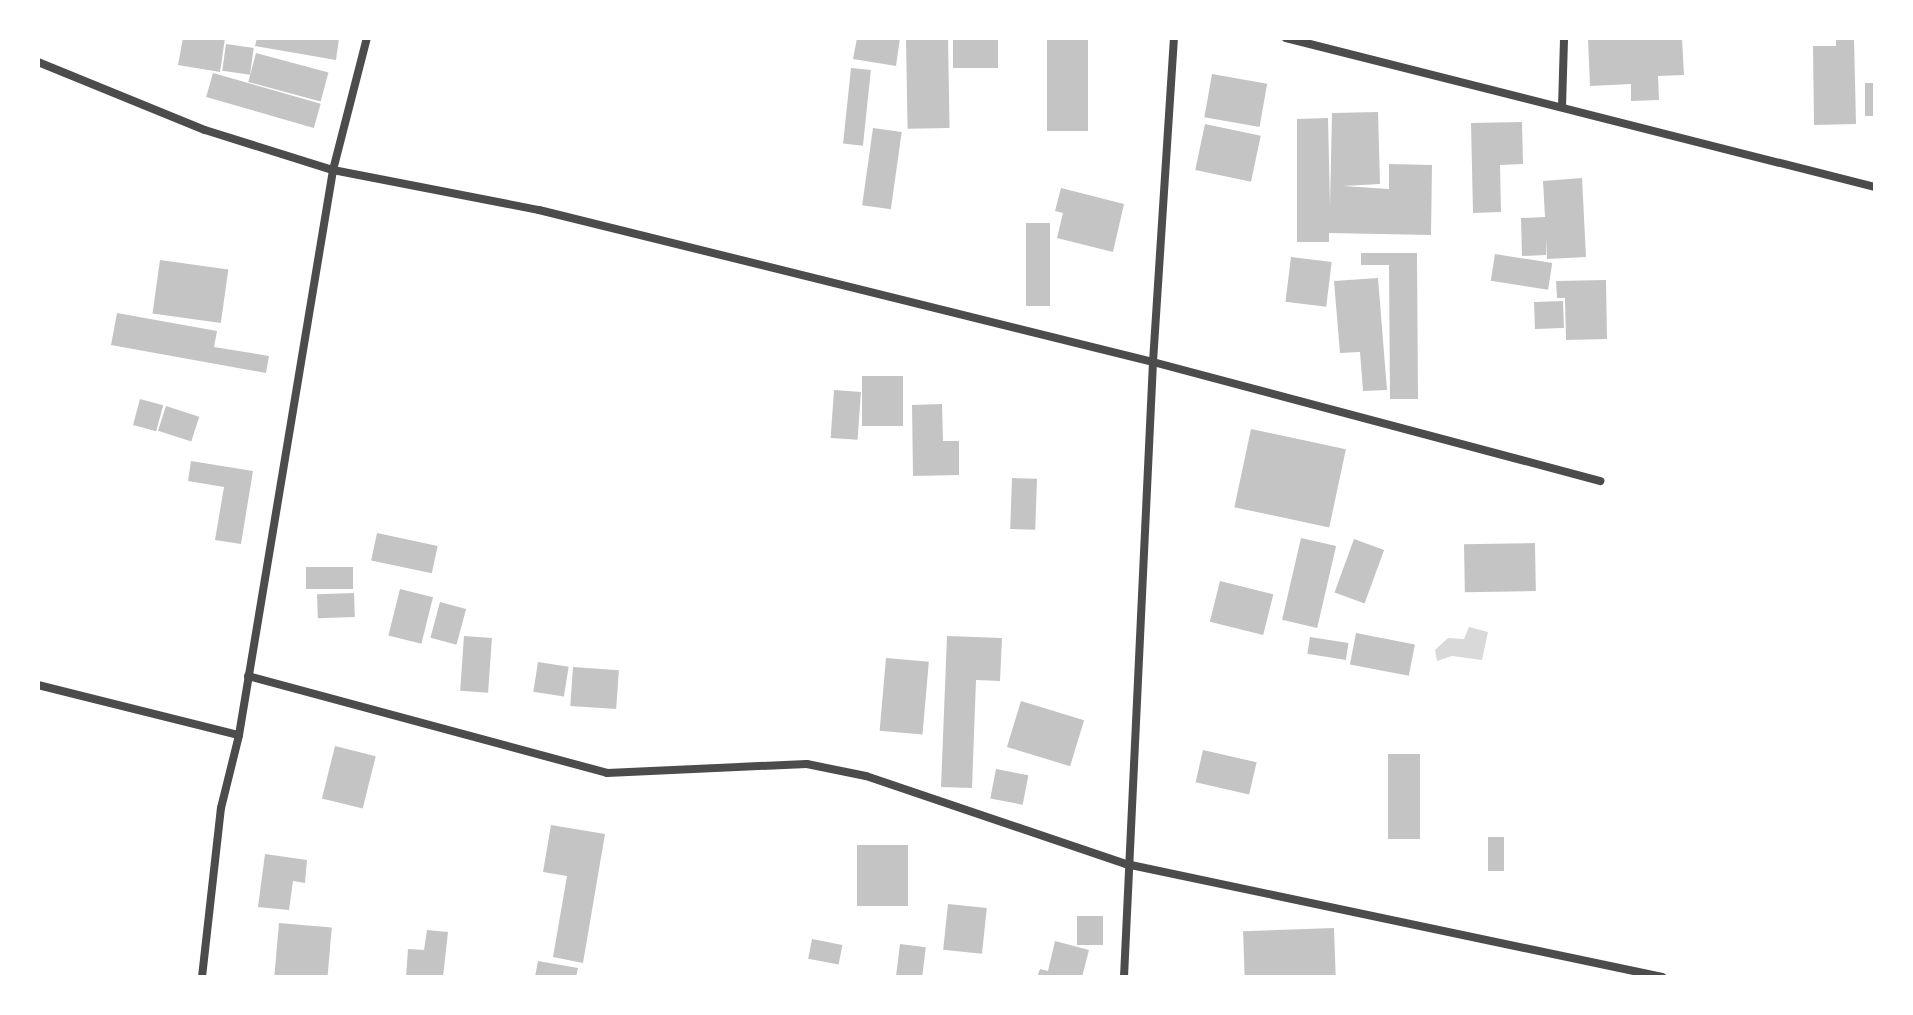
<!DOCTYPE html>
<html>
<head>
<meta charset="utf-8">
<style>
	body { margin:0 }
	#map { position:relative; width:1913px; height:1015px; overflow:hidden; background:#fff; font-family:Manrope,sans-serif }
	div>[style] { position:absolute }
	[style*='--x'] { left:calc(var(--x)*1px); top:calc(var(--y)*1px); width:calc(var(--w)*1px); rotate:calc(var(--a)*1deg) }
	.water>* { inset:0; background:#d9d9d9 }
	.building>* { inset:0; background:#c4c4c4; transform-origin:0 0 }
	.minor>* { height:8px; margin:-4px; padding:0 4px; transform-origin:4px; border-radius:4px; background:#4c4c4c }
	span { translate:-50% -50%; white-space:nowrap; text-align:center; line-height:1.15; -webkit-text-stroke:8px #fff; paint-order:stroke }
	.frame { position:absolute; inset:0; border:40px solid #fff; pointer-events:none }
</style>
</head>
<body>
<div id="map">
	<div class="water">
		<div style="clip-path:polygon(1469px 627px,1488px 632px,1482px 660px,1452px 656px,1437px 661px,1435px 650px,1448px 638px,1464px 639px)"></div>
	</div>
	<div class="building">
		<div style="clip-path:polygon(183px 38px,225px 38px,220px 72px,178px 65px)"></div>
		<div style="clip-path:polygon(257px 38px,339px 38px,336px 60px,255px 46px)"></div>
		<div style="clip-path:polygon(857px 38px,900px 38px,896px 66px,853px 59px)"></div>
		<div style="left:948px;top:38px;width:90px;height:42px;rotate:89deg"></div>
		<div style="left:953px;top:38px;width:45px;height:30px"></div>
		<div style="left:1047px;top:38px;width:41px;height:93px"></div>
		<div style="clip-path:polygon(1588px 38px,1682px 38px,1684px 75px,1658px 76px,1659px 100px,1631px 101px,1631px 84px,1590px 86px)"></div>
		<div style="clip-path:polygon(1836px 38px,1854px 38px,1856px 124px,1814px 125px,1813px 46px,1836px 46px)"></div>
		<div style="left:226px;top:44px;width:28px;height:27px;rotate:8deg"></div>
		<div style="left:256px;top:53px;width:75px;height:30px;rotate:15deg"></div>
		<div style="left:851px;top:68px;width:20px;height:76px;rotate:6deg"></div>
		<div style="left:213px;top:73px;width:112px;height:25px;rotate:16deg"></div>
		<div style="left:1212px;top:74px;width:56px;height:44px;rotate:10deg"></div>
		<div style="left:1865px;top:83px;width:10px;height:33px"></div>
		<div style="clip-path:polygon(1378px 112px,1380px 184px,1343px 186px,1389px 189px,1389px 164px,1432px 165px,1431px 235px,1329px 233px,1329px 242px,1297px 242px,1297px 119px,1328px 118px,1330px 206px,1332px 113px)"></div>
		<div style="clip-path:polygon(1522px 122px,1523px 164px,1500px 165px,1501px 212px,1473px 213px,1471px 123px)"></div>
		<div style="left:1205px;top:124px;width:57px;height:47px;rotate:12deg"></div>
		<div style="left:873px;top:128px;width:29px;height:78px;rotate:8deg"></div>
		<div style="clip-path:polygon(1582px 178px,1586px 257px,1547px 259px,1546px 238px,1546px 255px,1522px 256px,1521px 218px,1545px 217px,1543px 181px)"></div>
		<div style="clip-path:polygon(1061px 188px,1124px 204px,1113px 252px,1057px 238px,1063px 213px,1055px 211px)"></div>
		<div style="left:1026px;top:223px;width:24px;height:83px"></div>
		<div style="clip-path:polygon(1361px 253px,1417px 253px,1418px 399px,1390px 399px,1389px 265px,1361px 265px)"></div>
		<div style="left:1495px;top:254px;width:58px;height:27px;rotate:9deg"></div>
		<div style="left:1291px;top:257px;width:41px;height:45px;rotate:7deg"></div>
		<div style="left:160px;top:260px;width:69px;height:54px;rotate:8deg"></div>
		<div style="clip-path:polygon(1378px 278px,1387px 390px,1363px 391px,1360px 352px,1340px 353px,1334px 281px)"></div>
		<div style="clip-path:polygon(1606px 280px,1607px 339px,1566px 340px,1565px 298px,1557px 298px,1556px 281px)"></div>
		<div style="left:1563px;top:301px;width:27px;height:29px;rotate:88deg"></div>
		<div style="clip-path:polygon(117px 313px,217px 331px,214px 347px,269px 356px,266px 373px,111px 345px)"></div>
		<div style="left:862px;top:376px;width:41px;height:50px"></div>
		<div style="left:834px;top:390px;width:27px;height:48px;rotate:4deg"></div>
		<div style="left:140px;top:399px;width:24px;height:27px;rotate:15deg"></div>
		<div style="clip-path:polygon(942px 404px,943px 441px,959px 441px,959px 475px,913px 476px,912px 405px)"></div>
		<div style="left:166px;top:406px;width:35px;height:26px;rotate:18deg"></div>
		<div style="left:1251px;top:429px;width:97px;height:80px;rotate:12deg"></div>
		<div style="clip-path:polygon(191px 461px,253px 471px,241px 544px,215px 540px,224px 487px,188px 481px)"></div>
		<div style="left:1012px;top:478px;width:25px;height:51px;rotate:2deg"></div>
		<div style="left:377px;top:533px;width:62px;height:28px;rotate:12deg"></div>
		<div style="left:1301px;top:538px;width:36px;height:84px;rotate:13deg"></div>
		<div style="left:1354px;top:539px;width:32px;height:57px;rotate:20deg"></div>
		<div style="left:1535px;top:543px;width:48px;height:71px;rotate:89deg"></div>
		<div style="left:353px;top:567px;width:22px;height:47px;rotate:90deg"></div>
		<div style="left:1220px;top:581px;width:55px;height:42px;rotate:14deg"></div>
		<div style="left:400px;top:589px;width:34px;height:48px;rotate:14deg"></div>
		<div style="left:354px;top:593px;width:24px;height:37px;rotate:88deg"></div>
		<div style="left:440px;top:602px;width:27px;height:37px;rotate:15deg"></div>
		<div style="left:1356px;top:633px;width:60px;height:32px;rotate:11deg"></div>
		<div style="left:464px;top:636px;width:28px;height:55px;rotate:4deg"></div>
		<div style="clip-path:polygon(947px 636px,1002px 638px,1000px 681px,976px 680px,972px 788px,941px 787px)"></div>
		<div style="left:1310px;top:637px;width:39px;height:17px;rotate:9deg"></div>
		<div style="left:886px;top:658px;width:43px;height:73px;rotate:5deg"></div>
		<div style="left:538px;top:662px;width:31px;height:30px;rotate:9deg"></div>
		<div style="left:573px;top:667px;width:46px;height:39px;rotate:4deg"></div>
		<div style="left:1021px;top:701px;width:66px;height:48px;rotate:17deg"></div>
		<div style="left:335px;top:746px;width:42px;height:54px;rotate:14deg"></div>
		<div style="left:1203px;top:750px;width:55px;height:33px;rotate:13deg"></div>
		<div style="left:1388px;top:754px;width:32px;height:85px"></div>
		<div style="left:996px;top:769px;width:33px;height:30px;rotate:11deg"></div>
		<div style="clip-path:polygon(551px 825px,605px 834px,583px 963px,553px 957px,567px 876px,543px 872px)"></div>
		<div style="left:1488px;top:837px;width:16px;height:34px"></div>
		<div style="left:857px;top:845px;width:51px;height:61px"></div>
		<div style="clip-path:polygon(265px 854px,307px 860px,305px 883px,293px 881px,289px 910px,258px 907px)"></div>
		<div style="left:948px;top:904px;width:39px;height:46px;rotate:6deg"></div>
		<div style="left:1077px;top:916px;width:26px;height:29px"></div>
		<div style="left:279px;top:923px;width:53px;height:54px;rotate:5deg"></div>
		<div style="left:1334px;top:928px;width:49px;height:91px;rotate:88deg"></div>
		<div style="clip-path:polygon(427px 930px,448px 932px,443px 977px,406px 977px,408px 949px,424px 950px)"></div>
		<div style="left:812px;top:939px;width:31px;height:20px;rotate:11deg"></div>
		<div style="clip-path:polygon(1055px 941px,1089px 950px,1082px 977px,1037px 977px,1040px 969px,1048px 971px)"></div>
		<div style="left:900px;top:944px;width:26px;height:33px;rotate:7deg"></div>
		<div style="clip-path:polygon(538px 961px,578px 968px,576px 977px,535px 977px)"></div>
	</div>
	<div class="minor">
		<div style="--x:1286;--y:38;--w:608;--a:14.2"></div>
		<div style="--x:38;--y:62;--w:180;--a:22.2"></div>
		<div style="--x:205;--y:130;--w:134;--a:17.4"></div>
		<div style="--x:333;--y:170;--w:210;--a:11"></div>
		<div style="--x:539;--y:210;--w:633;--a:13.9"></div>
		<div style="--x:1153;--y:362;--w:463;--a:14.9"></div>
		<div style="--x:1562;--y:107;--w:69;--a:-88.3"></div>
		<div style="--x:248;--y:676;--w:372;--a:15.1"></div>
		<div style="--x:607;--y:773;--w:200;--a:-2.6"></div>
		<div style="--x:807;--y:764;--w:60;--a:11.5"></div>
		<div style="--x:866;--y:776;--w:274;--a:18.7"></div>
		<div style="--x:1126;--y:864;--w:548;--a:11.9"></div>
		<div style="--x:38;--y:685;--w:207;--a:14"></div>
		<div style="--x:202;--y:977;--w:170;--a:-83.6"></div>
		<div style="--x:221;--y:808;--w:75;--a:-76.1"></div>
		<div style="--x:239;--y:735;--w:573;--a:-80.55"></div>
		<div style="--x:333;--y:170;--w:136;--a:-75.6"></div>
		<div style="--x:1124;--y:977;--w:616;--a:-87.3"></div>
		<div style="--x:1153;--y:362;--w:325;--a:-86.3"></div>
	</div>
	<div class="frame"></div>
</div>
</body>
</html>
